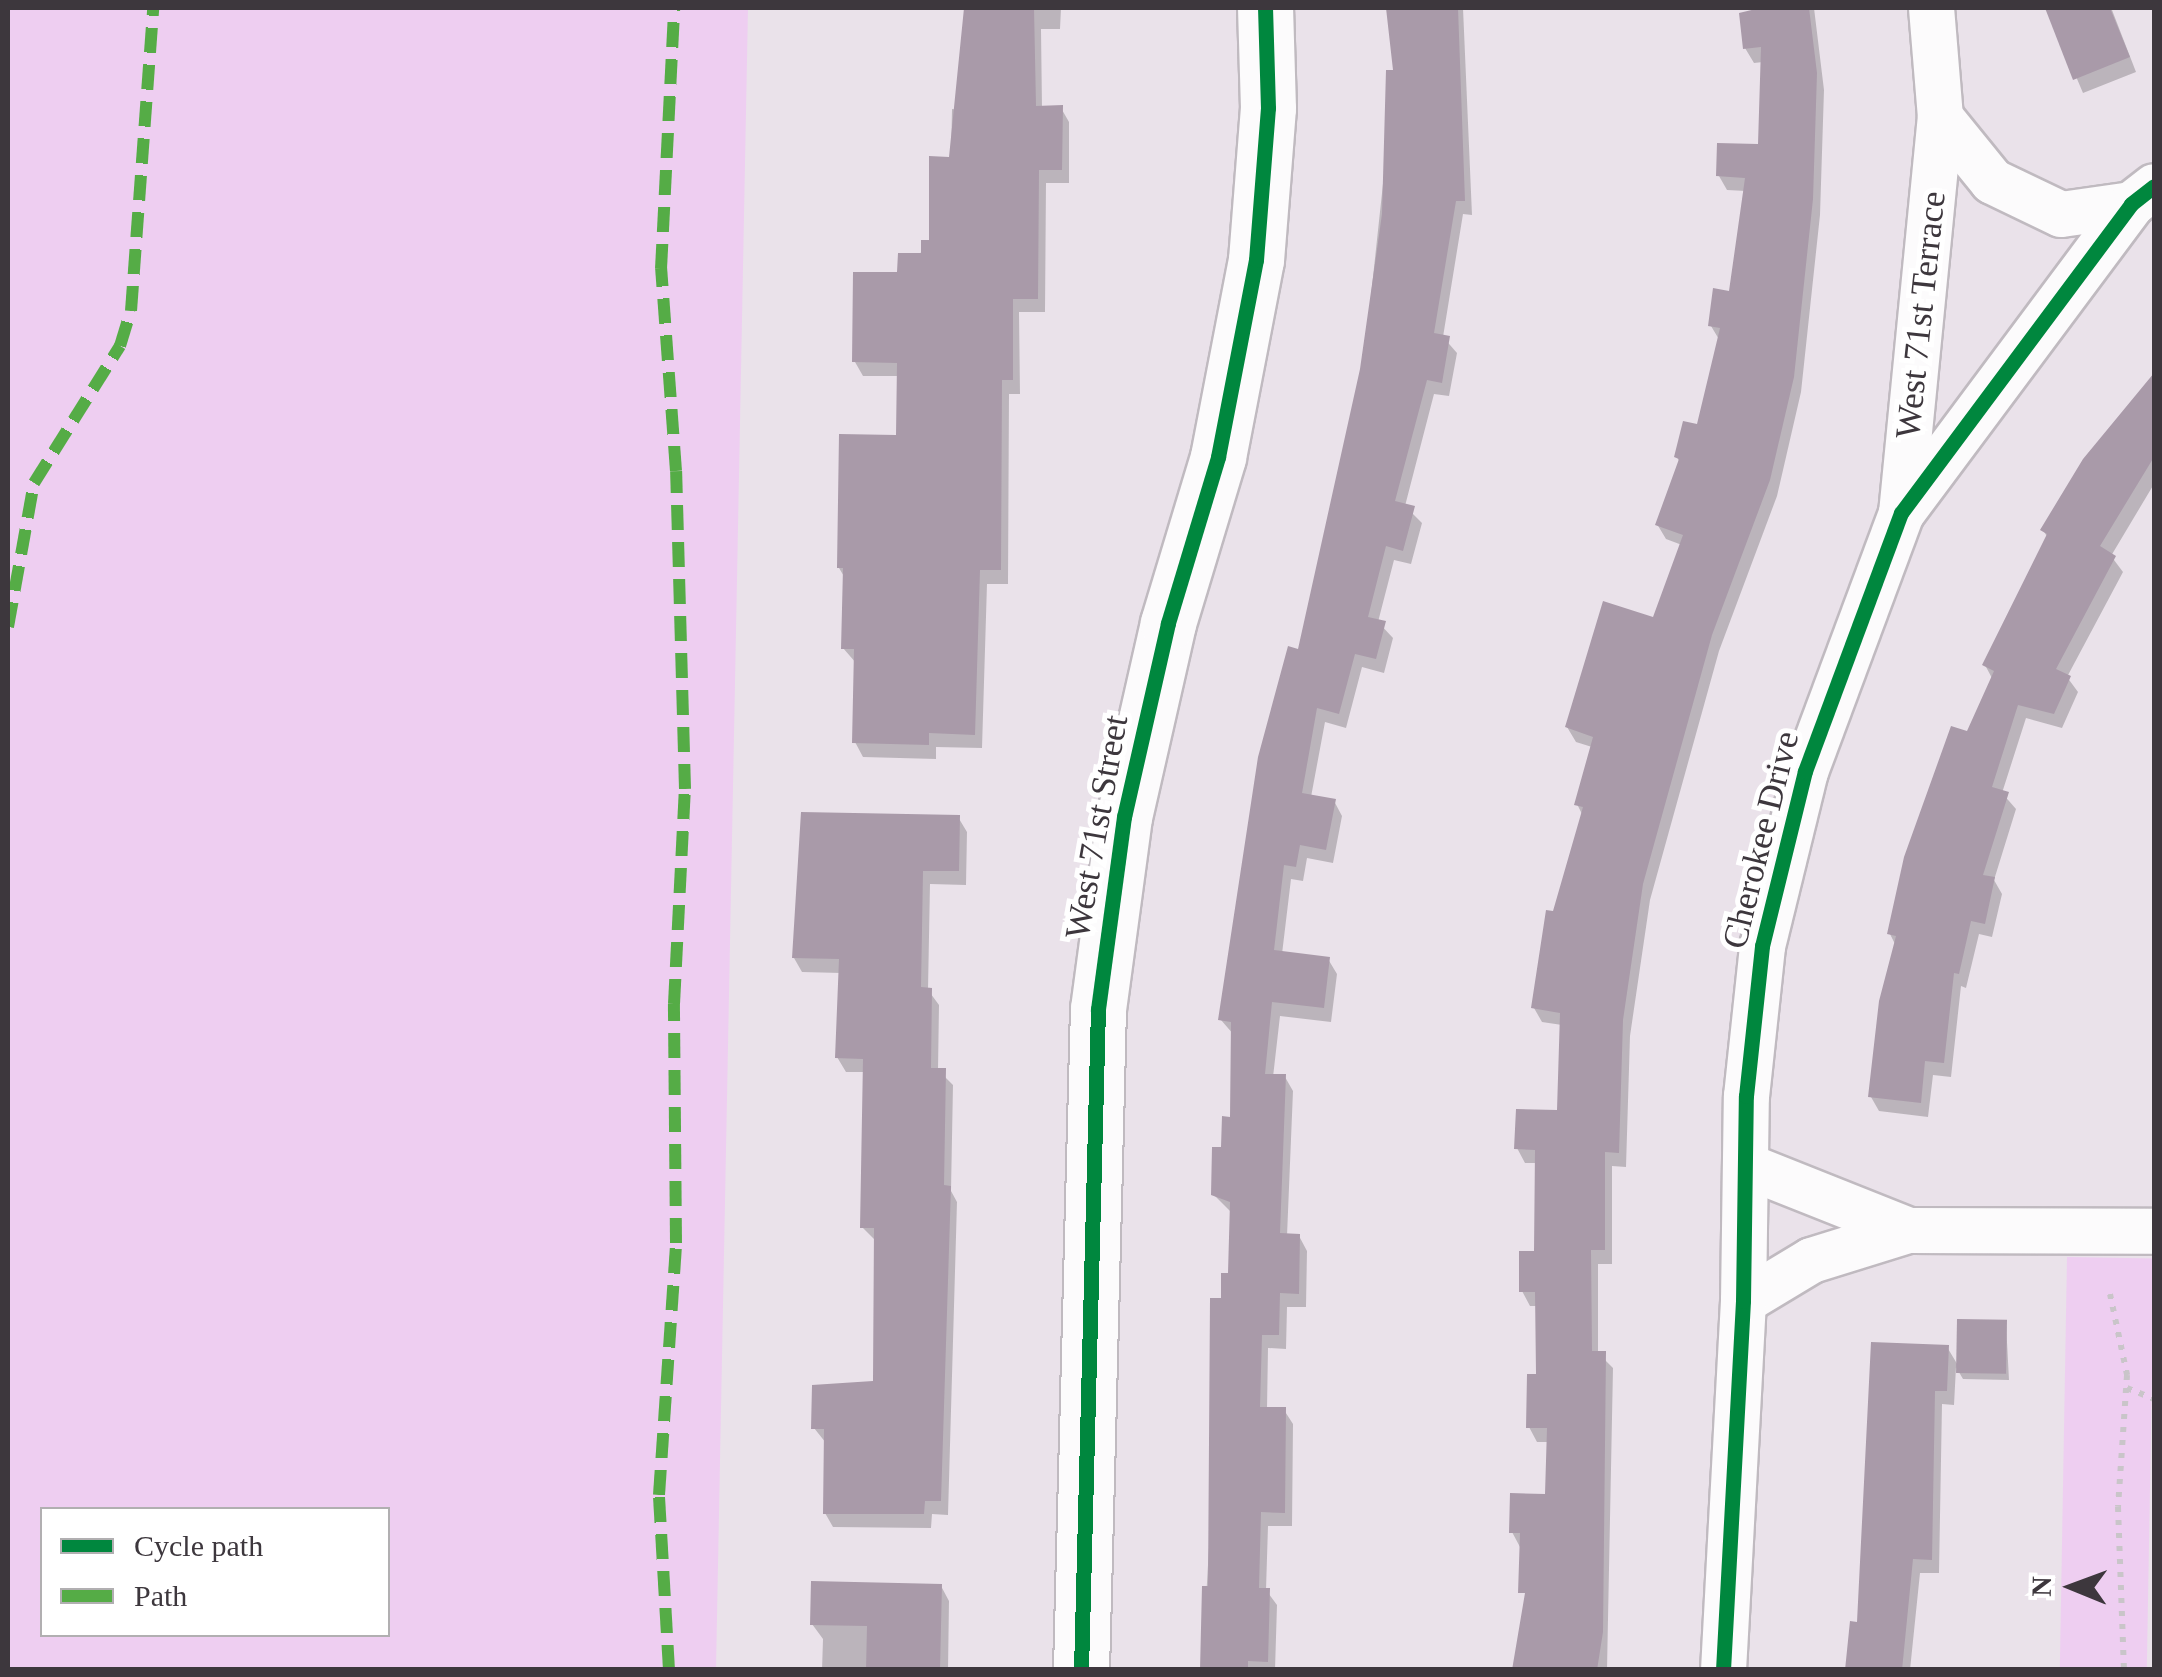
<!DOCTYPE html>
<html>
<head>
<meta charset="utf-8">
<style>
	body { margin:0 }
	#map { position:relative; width:2162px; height:1677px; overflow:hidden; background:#eae2ea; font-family:"Times New Roman",serif }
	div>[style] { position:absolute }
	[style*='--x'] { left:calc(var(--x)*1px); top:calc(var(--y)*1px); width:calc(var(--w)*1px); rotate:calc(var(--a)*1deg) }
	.green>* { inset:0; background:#eecef1; transform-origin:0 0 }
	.shadow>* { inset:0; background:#0003 }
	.building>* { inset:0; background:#a99aa9; transform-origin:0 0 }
	.path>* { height:6px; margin-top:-3px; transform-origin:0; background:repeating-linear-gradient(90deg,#c9c5c9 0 5px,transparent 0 13px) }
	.roads { filter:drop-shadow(2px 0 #c0bac0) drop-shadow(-2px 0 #c0bac0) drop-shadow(0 2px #c0bac0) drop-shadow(0 -2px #c0bac0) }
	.street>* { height:45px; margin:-22.5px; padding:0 22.5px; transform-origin:22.5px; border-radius:22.5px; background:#fcfbfc }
	.secondary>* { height:55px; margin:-27.5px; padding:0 27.5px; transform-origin:27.5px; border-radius:27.5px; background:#fcfbfc }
	.quiet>* { height:12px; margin-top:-6px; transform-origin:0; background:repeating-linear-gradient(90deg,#55ac46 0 25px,transparent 0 37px) }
	.cycleway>* { height:15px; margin:-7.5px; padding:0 7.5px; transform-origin:7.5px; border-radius:7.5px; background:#00873e }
	span { translate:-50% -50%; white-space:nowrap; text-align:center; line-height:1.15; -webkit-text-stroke:10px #fff; paint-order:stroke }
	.street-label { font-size:35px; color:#3d373d }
	.frame { position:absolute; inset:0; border:10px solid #3d373d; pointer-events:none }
	.legend { position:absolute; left:40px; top:1507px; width:350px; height:130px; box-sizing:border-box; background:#fff; border:2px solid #b1afb1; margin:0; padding:12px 18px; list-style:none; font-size:30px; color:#3d373d }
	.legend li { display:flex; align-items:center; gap:20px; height:50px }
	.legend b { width:50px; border:2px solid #b1afb1 }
	.north { position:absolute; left:2022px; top:1537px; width:100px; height:100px; -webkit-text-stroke:8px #fff; paint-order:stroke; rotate:271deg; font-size:28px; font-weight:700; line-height:40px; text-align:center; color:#3d373d }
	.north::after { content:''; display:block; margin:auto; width:35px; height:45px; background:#3d373d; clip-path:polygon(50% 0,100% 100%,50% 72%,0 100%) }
</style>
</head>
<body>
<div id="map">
	<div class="green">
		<div style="clip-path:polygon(evenodd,8px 8px,748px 8px,716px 1669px,8px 1669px,8px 8px,42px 1510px,388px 1510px,388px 1634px,42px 1634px,42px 1510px)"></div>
		<div style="left:2067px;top:1257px;width:87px;height:412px;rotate:1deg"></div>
	</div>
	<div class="shadow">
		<div style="clip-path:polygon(966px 8px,1061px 8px,1060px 29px,1041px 29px,1042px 108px,1061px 108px,1069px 122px,1069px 183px,1046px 183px,1045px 312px,1019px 312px,1020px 394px,1009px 394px,1008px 584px,987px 584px,982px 748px,936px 747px,936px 759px,863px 757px,855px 742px,856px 663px,843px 648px,845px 578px,839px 568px,898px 438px,900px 376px,863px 376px,855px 362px,900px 274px,931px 242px,951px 159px,952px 109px,961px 110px)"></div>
		<div style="clip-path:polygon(1389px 8px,1463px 8px,1472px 215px,1463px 214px,1443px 337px,1457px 353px,1449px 396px,1434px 394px,1405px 506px,1422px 523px,1411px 564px,1394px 560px,1378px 622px,1393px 638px,1384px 673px,1362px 667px,1346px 728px,1325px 722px,1311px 797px,1334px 801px,1342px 816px,1333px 863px,1307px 858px,1303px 881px,1291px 879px,1282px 954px,1328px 959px,1337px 974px,1331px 1022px,1280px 1016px,1273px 1077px,1285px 1077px,1293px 1091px,1287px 1236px,1299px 1236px,1307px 1251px,1306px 1307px,1287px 1307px,1286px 1349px,1268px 1348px,1267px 1409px,1284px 1410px,1293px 1424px,1292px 1526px,1268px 1526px,1266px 1590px,1277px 1605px,1275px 1670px,1202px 1670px,1223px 1301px,1231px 1275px,1232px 1213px,1213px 1194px,1232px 1119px,1234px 1035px,1221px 1020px,1260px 757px,1300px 652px,1363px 370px,1395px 72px)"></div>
		<div style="clip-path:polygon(1757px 8px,1814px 8px,1824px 90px,1820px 215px,1801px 392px,1777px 496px,1719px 651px,1650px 900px,1630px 1036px,1626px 1167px,1612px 1166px,1612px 1264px,1598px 1264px,1598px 1353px,1613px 1368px,1607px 1670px,1513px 1670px,1526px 1601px,1520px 1547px,1512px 1532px,1548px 1497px,1549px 1442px,1537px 1442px,1529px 1427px,1538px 1376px,1538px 1306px,1530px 1306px,1522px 1291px,1537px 1254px,1537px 1163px,1525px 1163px,1517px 1148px,1560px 1113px,1562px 1025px,1542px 1022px,1534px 1008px,1583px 816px,1577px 804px,1592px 747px,1576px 742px,1567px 727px,1654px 620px,1682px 545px,1666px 539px,1657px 524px,1680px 463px,1677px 457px,1699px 427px,1720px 341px,1711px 326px,1731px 294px,1746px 191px,1727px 190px,1719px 176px,1760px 147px,1763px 62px,1754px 63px,1745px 48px)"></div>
		<div style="clip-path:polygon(2047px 8px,2117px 8px,2112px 10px,2136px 72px,2083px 93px)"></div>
		<div style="clip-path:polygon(2154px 376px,2154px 484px,2111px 556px,2123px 572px,2067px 677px,2078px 692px,2062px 728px,2026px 718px,2002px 793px,2016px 809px,1994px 880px,2002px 894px,1992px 937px,1979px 934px,1966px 988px,1961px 986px,1951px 1077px,1933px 1075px,1928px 1117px,1879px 1111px,1871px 1097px,1896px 946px,1890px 934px,1993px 680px,1985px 665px,2048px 538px,2043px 530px,2085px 461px)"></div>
		<div style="clip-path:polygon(958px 817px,967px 832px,966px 885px,930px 884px,928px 990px,939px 1005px,938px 1070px,953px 1085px,951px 1191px,957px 1202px,948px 1515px,932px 1514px,931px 1528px,833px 1527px,825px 1513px,826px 1443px,814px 1428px,875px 1383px,877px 1242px,862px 1227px,866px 1072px,846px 1072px,837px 1057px,841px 973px,802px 972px,794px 958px)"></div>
		<div style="clip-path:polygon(2006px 1323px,2009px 1380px,1963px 1379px,1956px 1367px,1954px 1405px,1942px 1404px,1939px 1573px,1920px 1573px,1910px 1670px,1850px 1670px,1947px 1347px,1959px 1367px)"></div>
		<div style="clip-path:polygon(941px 1586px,949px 1601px,948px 1670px,822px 1670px,823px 1639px,812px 1624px)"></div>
	</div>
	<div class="building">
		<div style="clip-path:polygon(964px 8px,1034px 8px,1036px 106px,1063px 105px,1062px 170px,1039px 170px,1038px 299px,1013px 299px,1013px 380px,1002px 380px,1001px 570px,980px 570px,975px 735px,929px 733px,929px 745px,852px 743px,854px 649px,841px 649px,843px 568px,837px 568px,839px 434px,896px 435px,897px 363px,852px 362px,853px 272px,897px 272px,898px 253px,921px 253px,921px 240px,929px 240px,929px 156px,949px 157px)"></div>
		<div style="clip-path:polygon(1386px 8px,1458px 8px,1465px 201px,1456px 201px,1434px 333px,1450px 336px,1442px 383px,1427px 380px,1395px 501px,1415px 506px,1403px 551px,1386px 546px,1368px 617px,1386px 621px,1376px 659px,1355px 654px,1339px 714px,1317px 708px,1302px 793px,1336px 799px,1326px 850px,1300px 845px,1296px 867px,1284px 865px,1274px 950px,1330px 957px,1324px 1008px,1272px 1002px,1265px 1074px,1286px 1074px,1280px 1233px,1300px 1234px,1299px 1294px,1280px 1293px,1279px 1335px,1262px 1335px,1260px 1407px,1286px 1407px,1285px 1513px,1261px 1512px,1259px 1588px,1270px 1588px,1268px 1662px,1248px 1661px,1248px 1670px,1200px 1670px,1202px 1586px,1208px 1586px,1210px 1298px,1221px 1298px,1221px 1273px,1228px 1273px,1230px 1202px,1211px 1195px,1212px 1147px,1221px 1147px,1222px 1116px,1230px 1117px,1231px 1022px,1218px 1020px,1258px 757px,1288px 646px,1298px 649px,1360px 369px,1382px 214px,1386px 70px,1393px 70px)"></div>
		<div style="clip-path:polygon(1760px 8px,1809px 8px,1817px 73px,1813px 199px,1794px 377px,1770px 480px,1712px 635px,1643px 884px,1623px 1020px,1619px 1153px,1605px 1152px,1605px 1250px,1591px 1250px,1592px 1351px,1606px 1351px,1603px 1632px,1597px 1670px,1512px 1670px,1525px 1593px,1518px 1593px,1520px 1533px,1509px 1533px,1510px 1493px,1545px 1494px,1547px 1428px,1526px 1428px,1527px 1374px,1536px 1374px,1535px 1292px,1519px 1292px,1519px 1251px,1534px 1251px,1535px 1150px,1514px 1149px,1516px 1109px,1557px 1110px,1560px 1013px,1531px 1008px,1546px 910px,1553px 911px,1583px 807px,1574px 805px,1593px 737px,1565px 727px,1603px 601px,1653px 617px,1683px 535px,1655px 525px,1679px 459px,1674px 457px,1683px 421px,1697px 424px,1720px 328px,1708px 326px,1713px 288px,1729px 291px,1745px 178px,1716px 176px,1717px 143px,1758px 144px,1761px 47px,1743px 49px,1739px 13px)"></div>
		<div style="clip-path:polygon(2045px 8px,2110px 8px,2130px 57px,2073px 80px)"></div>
		<div style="clip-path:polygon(2154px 373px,2154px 457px,2100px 546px,2116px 556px,2056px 669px,2071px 676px,2054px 714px,2018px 705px,1992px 787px,2009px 792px,1983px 875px,1995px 877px,1985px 924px,1971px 921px,1959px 974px,1954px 973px,1944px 1063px,1925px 1061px,1921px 1103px,1868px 1097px,1879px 1001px,1896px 936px,1887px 934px,1904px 857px,1951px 726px,1967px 731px,1994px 671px,1982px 665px,2047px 534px,2040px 530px,2083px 459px)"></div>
		<div style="clip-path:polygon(801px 812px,960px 815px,959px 871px,923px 871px,921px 987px,932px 988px,931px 1068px,946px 1068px,944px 1185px,951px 1186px,941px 1501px,925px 1501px,924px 1514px,823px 1514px,824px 1429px,811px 1429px,812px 1385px,873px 1381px,874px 1228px,860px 1228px,863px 1059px,835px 1058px,839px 959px,792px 958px)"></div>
		<div style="left:1957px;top:1319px;width:50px;height:54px;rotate:1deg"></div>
		<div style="clip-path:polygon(1871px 1342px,1949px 1345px,1947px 1391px,1935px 1391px,1932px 1560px,1913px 1559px,1902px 1670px,1845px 1670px,1850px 1621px,1857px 1622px)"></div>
		<div style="clip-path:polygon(811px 1581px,942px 1584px,940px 1670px,866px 1670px,867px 1626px,810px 1625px)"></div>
	</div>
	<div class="path">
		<div style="--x:2110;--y:1294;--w:83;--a:78.1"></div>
		<div style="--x:2127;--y:1375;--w:132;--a:93.9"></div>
		<div style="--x:2118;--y:1507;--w:163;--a:87.9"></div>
		<div style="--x:2127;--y:1388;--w:29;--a:22"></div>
	</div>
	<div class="roads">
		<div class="street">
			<div style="--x:1940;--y:117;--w:82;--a:50.9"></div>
			<div style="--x:1992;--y:181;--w:76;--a:25.6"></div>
			<div style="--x:2061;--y:214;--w:71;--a:-8.1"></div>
			<div style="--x:1901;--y:513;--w:398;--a:-84.4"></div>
			<div style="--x:1940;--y:117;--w:109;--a:-94.7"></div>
			<div style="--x:1745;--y:1165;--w:175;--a:21.7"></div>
			<div style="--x:1908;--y:1230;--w:246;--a:0.2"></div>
			<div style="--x:1743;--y:1301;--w:79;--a:-31.1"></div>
			<div style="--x:1811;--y:1260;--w:102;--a:-17.2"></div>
			<div style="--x:1723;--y:1670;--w:370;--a:-86.9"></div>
			<div style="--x:1743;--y:1301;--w:205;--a:-89.2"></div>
			<div style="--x:1746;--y:1096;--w:151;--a:-83.9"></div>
			<div style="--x:1762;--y:946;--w:180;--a:-76.2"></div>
			<div style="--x:1805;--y:771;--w:275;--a:-69.6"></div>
			<div style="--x:1901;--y:513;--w:385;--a:-53.3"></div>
			<div style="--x:2131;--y:204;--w:29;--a:-38"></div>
		</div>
		<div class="secondary">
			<div style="--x:1081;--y:1670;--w:661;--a:-88.53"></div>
			<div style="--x:1098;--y:1009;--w:194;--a:-82.3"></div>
			<div style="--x:1124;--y:817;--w:199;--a:-77.2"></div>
			<div style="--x:1168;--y:623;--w:173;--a:-73.2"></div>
			<div style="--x:1218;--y:457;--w:201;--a:-79.1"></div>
			<div style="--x:1256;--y:260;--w:152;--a:-85.5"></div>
			<div style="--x:1268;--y:108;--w:100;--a:-91.7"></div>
		</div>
	</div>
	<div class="quiet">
		<div style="--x:8;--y:627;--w:146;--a:-79.8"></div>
		<div style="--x:34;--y:483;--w:162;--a:-57.9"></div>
		<div style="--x:120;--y:346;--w:37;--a:-73"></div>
		<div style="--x:131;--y:311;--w:304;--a:-85.8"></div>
		<div style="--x:669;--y:1670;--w:175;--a:-93.3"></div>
		<div style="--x:659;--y:1495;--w:253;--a:-86.1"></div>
		<div style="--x:676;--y:1243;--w:239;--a:-90.5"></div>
		<div style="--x:674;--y:1004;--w:215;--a:-87.1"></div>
		<div style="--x:685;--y:789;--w:318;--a:-91.6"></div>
		<div style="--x:676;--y:471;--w:203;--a:-94.2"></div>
		<div style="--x:661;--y:269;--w:261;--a:-87.1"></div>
	</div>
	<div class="cycleway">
		<div style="--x:1081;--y:1670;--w:661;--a:-88.53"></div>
		<div style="--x:1098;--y:1009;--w:194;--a:-82.3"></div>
		<div style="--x:1124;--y:817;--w:199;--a:-77.2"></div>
		<div style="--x:1168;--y:623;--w:173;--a:-73.2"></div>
		<div style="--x:1218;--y:457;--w:201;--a:-79.1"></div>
		<div style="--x:1256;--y:260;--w:152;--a:-85.5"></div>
		<div style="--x:1268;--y:108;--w:100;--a:-91.7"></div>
		<div style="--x:1723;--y:1670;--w:370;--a:-86.9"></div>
		<div style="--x:1743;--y:1301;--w:205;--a:-89.2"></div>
		<div style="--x:1746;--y:1096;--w:151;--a:-83.9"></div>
		<div style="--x:1762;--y:946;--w:180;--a:-76.2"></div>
		<div style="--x:1805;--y:771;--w:275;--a:-69.6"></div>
		<div style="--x:1901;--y:513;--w:385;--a:-53.3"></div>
		<div style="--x:2131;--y:204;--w:29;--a:-38"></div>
	</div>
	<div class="street-label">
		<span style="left:1921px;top:315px;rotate:-84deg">West 71st Terrace</span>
		<span style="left:1097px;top:827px;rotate:-80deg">West 71st Street</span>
		<span style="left:1761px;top:840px;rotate:-76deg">Cherokee Drive</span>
	</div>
	<div class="frame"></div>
	<ul class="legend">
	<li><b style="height:12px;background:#00873e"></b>Cycle path</li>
	<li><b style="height:12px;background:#55ac46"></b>Path</li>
	</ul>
	<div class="north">N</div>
</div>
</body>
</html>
